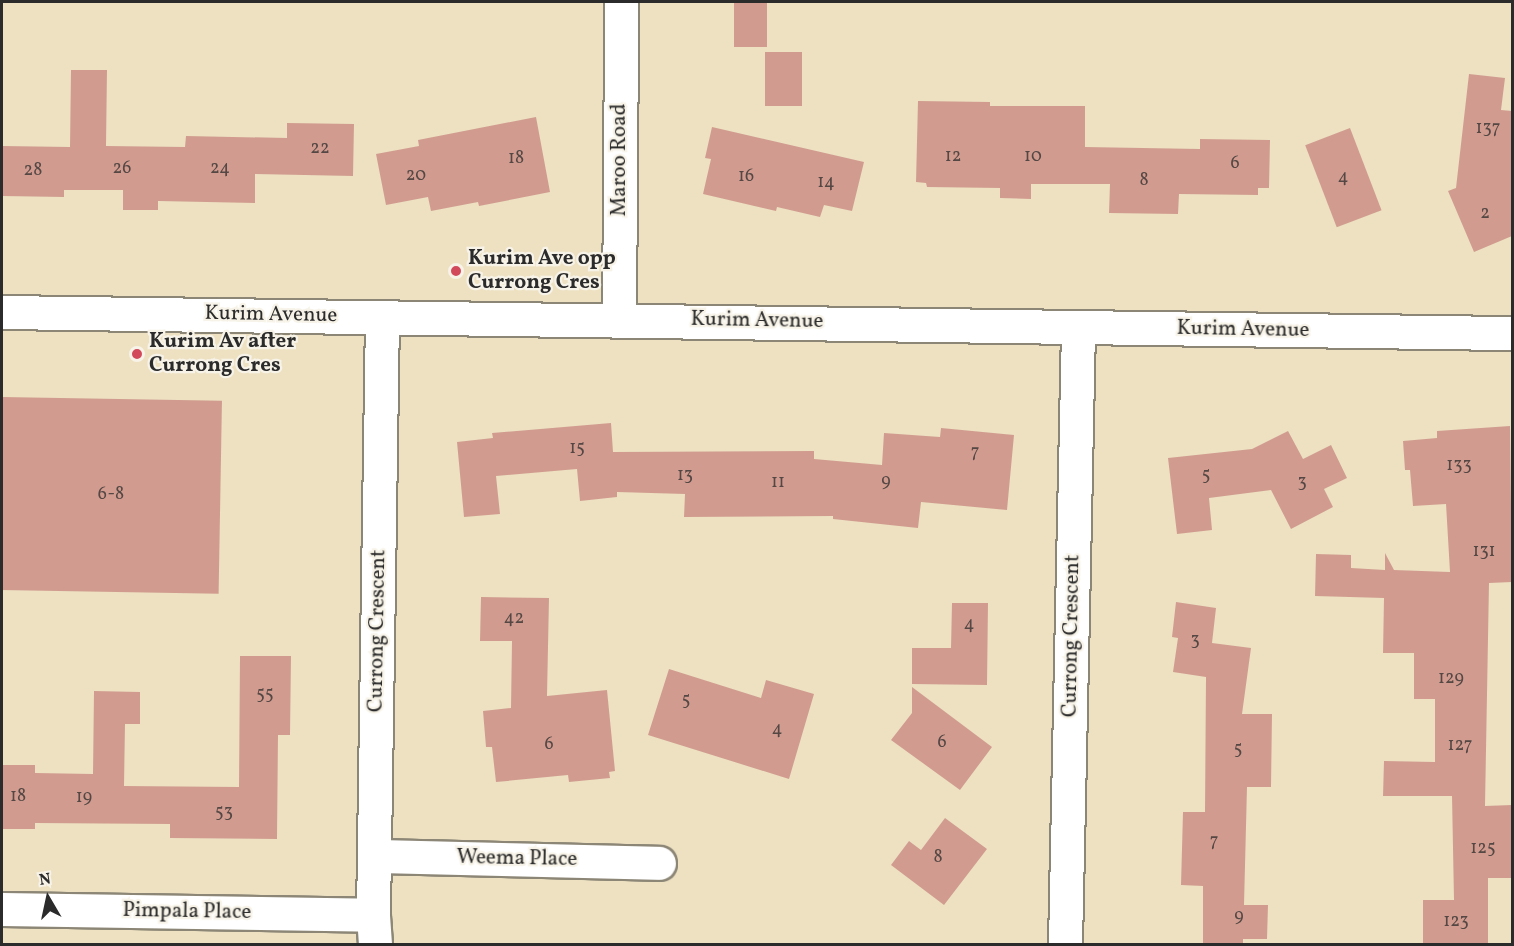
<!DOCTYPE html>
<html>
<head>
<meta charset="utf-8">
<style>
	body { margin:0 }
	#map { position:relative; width:1514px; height:946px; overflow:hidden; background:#ede1c2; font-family:Vollkorn,serif }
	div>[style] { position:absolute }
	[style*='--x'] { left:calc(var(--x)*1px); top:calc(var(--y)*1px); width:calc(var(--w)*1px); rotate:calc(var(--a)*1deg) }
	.building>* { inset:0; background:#d19c8f; transform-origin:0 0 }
	.roads { filter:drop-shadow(2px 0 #8c8676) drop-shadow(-2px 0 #8c8676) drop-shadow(0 2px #8c8676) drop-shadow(0 -2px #8c8676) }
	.street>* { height:33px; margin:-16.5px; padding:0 16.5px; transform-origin:16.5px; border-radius:16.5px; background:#fff }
	.dots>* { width:16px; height:16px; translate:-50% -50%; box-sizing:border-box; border:3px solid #f7f3e8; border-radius:50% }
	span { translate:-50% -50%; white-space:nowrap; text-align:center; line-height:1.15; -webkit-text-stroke:4.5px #f7f3e8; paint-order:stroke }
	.number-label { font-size:18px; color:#544744 }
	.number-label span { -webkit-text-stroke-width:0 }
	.street-label { font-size:21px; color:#2b2b2b }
	.poi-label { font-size:21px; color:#2b2b2b; font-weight:700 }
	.left { translate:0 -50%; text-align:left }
	.frame { position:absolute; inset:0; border:3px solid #2b2b2b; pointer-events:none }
	.north { position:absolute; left:18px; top:868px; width:60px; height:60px; -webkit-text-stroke:4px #f7f3e8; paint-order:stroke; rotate:351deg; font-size:16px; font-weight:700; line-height:24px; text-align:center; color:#2b2b2b }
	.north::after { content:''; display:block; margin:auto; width:21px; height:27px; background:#2b2b2b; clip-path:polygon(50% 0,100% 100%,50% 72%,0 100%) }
</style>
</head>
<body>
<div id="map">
	<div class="building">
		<div style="left:734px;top:2px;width:33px;height:45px"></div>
		<div style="left:765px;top:52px;width:37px;height:54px"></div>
		<div style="clip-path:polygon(71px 70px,107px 70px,106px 146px,185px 147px,186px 136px,287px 138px,287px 123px,354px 124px,353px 176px,255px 174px,255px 203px,158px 201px,158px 210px,123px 210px,123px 190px,64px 190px,64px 197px,2px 196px,2px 146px,70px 147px)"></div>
		<div style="clip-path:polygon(1469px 74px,1505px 78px,1501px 110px,1512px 111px,1512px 236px,1474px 252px,1448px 191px,1456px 188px)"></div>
		<div style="clip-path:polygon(918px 101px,990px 102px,990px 106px,1085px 106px,1085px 147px,1200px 149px,1200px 139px,1270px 140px,1269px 188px,1258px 188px,1258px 195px,1179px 194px,1178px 214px,1109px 213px,1110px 184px,1031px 184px,1031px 199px,1000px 198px,1000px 188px,927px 187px,926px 183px,916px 182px)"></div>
		<div style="clip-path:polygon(536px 117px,550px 192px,479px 206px,478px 202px,431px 211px,428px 197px,386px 205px,376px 154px,419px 146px,418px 140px)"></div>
		<div style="clip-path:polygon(712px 127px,864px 162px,852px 211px,824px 205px,820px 217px,777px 207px,776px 211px,703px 194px,711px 159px,705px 158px)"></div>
		<div style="left:1350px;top:128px;width:88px;height:48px;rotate:69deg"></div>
		<div style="left:2px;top:397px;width:220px;height:193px;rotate:1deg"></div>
		<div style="clip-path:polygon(611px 423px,613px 452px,814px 451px,814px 459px,882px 465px,884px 433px,940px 437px,941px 428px,1014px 435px,1007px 510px,921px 502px,918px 528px,833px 519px,833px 516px,684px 517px,685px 494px,617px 492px,617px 497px,580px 501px,577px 469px,496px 476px,500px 514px,464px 517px,457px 442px,493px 438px,492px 433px)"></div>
		<div style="clip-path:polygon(1510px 426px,1512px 582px,1489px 583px,1485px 806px,1512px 805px,1512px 878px,1488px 878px,1488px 945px,1423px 945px,1423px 900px,1454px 900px,1452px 796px,1383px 796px,1384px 761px,1435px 762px,1435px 699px,1414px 699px,1414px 653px,1383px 653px,1384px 598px,1315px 596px,1316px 554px,1351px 555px,1351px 568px,1385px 570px,1385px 553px,1394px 570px,1450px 572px,1446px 504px,1413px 506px,1410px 470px,1405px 470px,1403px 441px,1437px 438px,1437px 431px)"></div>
		<div style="clip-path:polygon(1288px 431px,1303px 459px,1331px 445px,1347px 478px,1324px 489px,1333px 507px,1291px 529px,1271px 490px,1209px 498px,1212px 530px,1177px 534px,1168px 458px,1252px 449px)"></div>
		<div style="clip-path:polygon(481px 597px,549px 598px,547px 696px,607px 690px,615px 771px,609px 772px,610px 778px,569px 782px,568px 775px,496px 782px,492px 747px,486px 747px,483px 711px,511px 708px,512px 641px,480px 641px)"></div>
		<div style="clip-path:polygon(1176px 602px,1216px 608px,1212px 643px,1251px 648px,1242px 714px,1272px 714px,1271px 787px,1247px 787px,1244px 905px,1268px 905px,1267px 939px,1243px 939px,1243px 945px,1203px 945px,1203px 886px,1181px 885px,1183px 812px,1205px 812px,1206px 677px,1173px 672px,1178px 638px,1172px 637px)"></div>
		<div style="clip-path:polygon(952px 603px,988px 603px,987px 685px,912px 684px,912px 648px,951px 648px)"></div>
		<div style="clip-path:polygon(240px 656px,291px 656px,290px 735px,278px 735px,277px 839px,170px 838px,170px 824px,35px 823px,35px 829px,2px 829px,2px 765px,35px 765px,35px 773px,93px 774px,94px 691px,140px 692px,140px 724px,125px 724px,124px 786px,239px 787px)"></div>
		<div style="clip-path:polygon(669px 669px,761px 698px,766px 680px,814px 694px,789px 779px,648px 735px)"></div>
		<div style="clip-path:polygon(912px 687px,992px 747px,960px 790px,891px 740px,912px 713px)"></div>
		<div style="clip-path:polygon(945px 818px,987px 849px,944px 905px,891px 865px,909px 841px,921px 850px)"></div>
	</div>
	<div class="roads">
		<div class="street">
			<div style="--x:2;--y:312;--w:1510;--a:0.8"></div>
			<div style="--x:619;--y:319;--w:317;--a:-89.6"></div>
			<div style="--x:375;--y:856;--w:284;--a:1.4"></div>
			<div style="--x:2;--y:909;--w:371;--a:0.9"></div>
			<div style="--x:375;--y:944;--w:29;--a:-94"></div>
			<div style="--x:373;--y:915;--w:598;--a:-89.14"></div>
			<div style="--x:1065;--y:944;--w:616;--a:-88.79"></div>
		</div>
	</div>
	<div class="dots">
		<div style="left:456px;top:271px;background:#d1495b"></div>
		<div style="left:137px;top:354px;background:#d1495b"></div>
	</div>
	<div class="number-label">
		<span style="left:1488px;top:129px">137</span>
		<span style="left:320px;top:149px">22</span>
		<span style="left:953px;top:157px">12</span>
		<span style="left:1033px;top:157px">10</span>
		<span style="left:516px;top:159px">18</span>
		<span style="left:1235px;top:164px">6</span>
		<span style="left:122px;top:169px">26</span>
		<span style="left:220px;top:169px">24</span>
		<span style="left:33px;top:171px">28</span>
		<span style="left:416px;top:176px">20</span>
		<span style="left:746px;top:177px">16</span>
		<span style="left:1343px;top:178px">4</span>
		<span style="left:1144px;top:181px">8</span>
		<span style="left:826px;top:183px">14</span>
		<span style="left:1485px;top:214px">2</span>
		<span style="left:577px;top:449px">15</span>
		<span style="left:975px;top:453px">7</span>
		<span style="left:1459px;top:466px">133</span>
		<span style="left:685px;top:476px">13</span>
		<span style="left:1206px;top:476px">5</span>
		<span style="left:886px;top:482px">9</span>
		<span style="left:778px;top:483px">11</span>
		<span style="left:1302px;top:483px">3</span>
		<span style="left:111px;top:495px">6-8</span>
		<span style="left:1484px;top:552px">131</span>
		<span style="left:514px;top:619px">42</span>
		<span style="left:969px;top:625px">4</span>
		<span style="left:1195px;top:641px">3</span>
		<span style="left:1451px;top:679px">129</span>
		<span style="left:265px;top:695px">55</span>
		<span style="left:686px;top:701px">5</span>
		<span style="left:777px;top:730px">4</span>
		<span style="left:942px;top:743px">6</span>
		<span style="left:549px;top:745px">6</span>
		<span style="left:1460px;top:746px">127</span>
		<span style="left:1238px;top:750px">5</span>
		<span style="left:18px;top:797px">18</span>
		<span style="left:84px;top:798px">19</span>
		<span style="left:224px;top:813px">53</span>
		<span style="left:1214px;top:842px">7</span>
		<span style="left:1483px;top:849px">125</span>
		<span style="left:938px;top:858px">8</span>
		<span style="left:1239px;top:917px">9</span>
		<span style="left:1456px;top:922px">123</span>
	</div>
	<div class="street-label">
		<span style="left:620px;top:160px;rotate:-90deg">Maroo Road</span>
		<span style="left:271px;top:315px;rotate:1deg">Kurim Avenue</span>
		<span style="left:757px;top:321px;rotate:1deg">Kurim Avenue</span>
		<span style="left:1243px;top:330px;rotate:1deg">Kurim Avenue</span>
		<span style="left:378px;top:631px;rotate:-89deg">Currong Crescent</span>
		<span style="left:1072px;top:636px;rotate:-89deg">Currong Crescent</span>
		<span style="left:517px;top:859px;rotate:1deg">Weema Place</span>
		<span style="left:187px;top:912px;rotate:1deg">Pimpala Place</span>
	</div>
	<div class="poi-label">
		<span class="left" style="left:468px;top:271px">Kurim Ave opp<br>Currong Cres</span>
		<span class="left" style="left:149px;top:354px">Kurim Av after<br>Currong Cres</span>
	</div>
	<div class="frame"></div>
	<div class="north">N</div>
</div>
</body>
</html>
